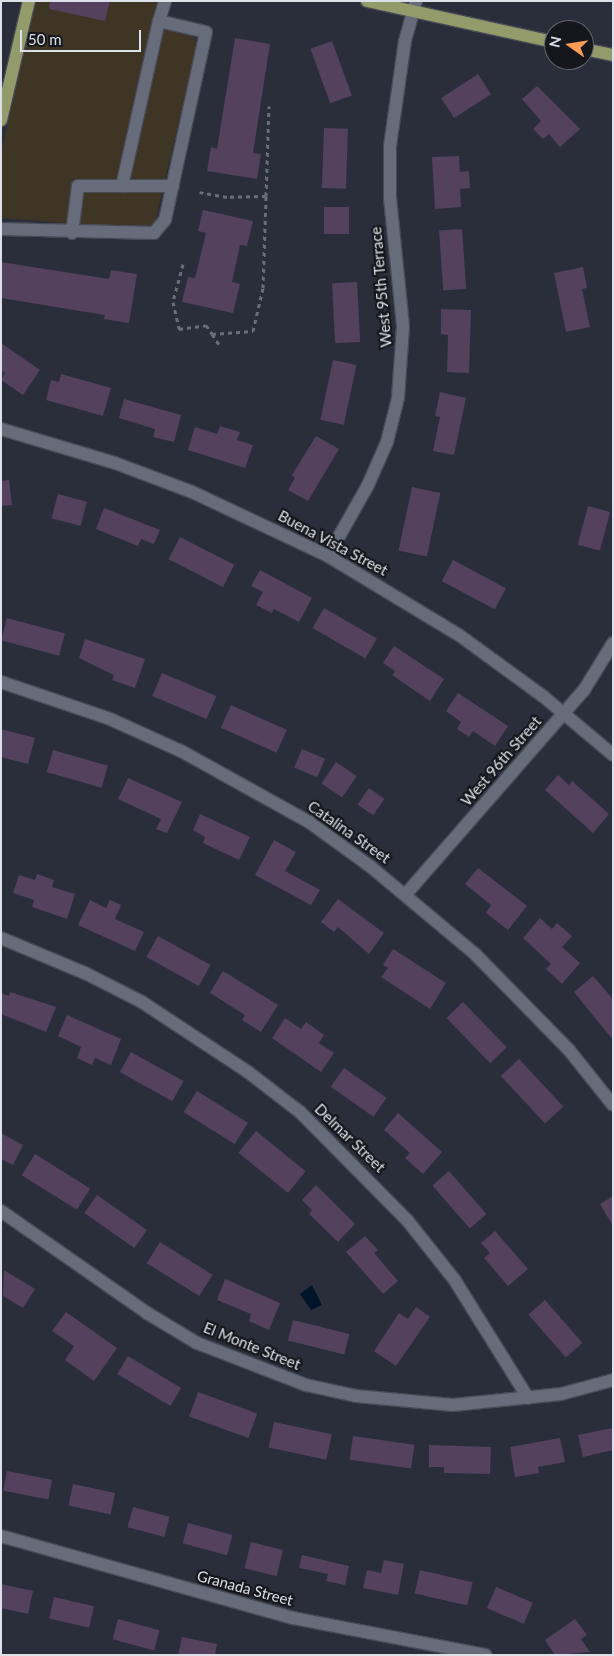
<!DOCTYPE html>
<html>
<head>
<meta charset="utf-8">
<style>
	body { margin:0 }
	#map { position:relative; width:614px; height:1656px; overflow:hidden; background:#2a2e3b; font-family:Lato,sans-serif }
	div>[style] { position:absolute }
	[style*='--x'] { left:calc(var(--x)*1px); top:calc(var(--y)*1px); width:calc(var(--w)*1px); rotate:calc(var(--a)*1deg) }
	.commercial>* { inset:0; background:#3e3525 }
	.water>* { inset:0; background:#01152a }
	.building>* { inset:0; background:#53415d; transform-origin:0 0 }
	.path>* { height:3px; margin-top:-1.5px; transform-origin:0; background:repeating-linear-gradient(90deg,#6a6e79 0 4px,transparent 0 8px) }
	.roads { filter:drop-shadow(1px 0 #474b55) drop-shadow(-1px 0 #474b55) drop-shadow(0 1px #474b55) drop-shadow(0 -1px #474b55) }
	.minor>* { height:12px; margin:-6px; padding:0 6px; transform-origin:6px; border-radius:6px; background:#666c7a }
	.major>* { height:12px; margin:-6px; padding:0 6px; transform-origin:6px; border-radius:6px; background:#949b6a }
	span { translate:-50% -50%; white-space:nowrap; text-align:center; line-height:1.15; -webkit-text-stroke:4.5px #15171c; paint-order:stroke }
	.street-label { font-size:15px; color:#dce0e8 }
	.frame { position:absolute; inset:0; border:2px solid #dce0e8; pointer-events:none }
	.north { position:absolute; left:544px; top:20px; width:50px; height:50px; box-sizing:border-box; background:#15171c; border:1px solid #65676e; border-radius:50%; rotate:283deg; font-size:14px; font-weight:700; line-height:20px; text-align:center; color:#dce0e8 }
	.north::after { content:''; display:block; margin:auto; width:18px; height:22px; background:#fd9c55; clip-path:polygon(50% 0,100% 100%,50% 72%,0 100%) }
	.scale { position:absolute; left:20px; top:30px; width:121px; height:22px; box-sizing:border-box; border:2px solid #dce0e8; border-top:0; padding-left:6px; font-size:15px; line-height:18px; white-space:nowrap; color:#dce0e8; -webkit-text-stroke:4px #15171c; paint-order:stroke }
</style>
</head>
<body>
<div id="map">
	<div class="commercial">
		<div style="clip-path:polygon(36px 1px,160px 1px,155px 25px,194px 37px,197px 44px,154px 226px,147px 229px,1px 218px,1px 153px)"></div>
	</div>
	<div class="water">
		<div style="clip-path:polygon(312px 1285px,322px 1305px,311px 1310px,300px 1294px)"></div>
	</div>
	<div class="building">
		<div style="clip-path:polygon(50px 1px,110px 1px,105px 21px,49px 9px)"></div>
		<div style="clip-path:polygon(235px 38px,270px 44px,253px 153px,261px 154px,257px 179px,207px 171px,211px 147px,217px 149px)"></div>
		<div style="left:332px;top:41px;width:58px;height:23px;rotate:70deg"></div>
		<div style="left:478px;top:74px;width:24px;height:44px;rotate:57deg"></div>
		<div style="clip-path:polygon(537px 86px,580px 129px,560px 147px,549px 134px,543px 139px,533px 129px,541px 121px,522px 99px)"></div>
		<div style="left:324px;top:128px;width:24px;height:60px;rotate:2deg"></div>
		<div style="clip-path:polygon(459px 156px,460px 172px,469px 171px,470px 188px,460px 189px,461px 207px,435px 209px,432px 157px)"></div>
		<div style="left:324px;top:207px;width:25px;height:27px"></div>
		<div style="clip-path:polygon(203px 210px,253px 221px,247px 246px,240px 245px,232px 282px,240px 284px,233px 313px,182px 302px,188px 277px,195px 278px,206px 233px,198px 231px)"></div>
		<div style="left:462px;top:229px;width:60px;height:23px;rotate:86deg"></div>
		<div style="clip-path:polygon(1px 262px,109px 279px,111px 270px,137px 274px,129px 323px,104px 319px,105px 315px,1px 298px)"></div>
		<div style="clip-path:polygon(583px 267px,587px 288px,582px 289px,590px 327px,566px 332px,554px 273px)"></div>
		<div style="left:357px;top:282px;width:60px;height:25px;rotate:87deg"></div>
		<div style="clip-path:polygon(441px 309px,471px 310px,469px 373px,447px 372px,448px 335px,441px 334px)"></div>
		<div style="clip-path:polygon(1px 343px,40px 370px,23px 395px,1px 380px,5px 373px,1px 371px)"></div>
		<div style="left:333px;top:360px;width:24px;height:61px;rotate:12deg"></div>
		<div style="clip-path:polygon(61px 374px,111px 388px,103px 416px,46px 400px,51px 380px,59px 382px)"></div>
		<div style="clip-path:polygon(440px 392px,466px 398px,454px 455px,433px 451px,440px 417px,435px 416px)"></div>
		<div style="clip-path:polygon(124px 399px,181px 415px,174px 442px,153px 437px,155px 429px,119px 418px)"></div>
		<div style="clip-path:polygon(220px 426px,240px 432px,237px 440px,253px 445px,245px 468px,188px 450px,195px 427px,217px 434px)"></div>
		<div style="clip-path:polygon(316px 436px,339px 449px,308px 501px,288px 490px,295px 478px,292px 475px)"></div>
		<div style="clip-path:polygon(9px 480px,12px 505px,1px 506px,1px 481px)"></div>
		<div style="left:412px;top:487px;width:29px;height:65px;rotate:12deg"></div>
		<div style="left:58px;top:494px;width:30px;height:25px;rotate:15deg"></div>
		<div style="left:588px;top:506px;width:23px;height:40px;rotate:15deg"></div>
		<div style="clip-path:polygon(104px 508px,160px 530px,154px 544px,141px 539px,138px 546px,96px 529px)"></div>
		<div style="left:180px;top:537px;width:61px;height:25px;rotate:27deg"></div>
		<div style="left:453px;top:560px;width:60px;height:24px;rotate:28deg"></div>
		<div style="clip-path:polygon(260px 570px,312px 598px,299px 622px,274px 609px,272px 613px,256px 605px,263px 592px,251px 586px)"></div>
		<div style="left:324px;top:608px;width:61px;height:23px;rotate:30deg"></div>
		<div style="left:7px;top:618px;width:60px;height:23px;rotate:15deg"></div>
		<div style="clip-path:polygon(85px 639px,145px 659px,135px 688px,112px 680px,114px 675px,79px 658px)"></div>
		<div style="clip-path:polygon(394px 646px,444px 679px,430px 701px,392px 675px,395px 671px,383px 663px)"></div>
		<div style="left:162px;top:673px;width:59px;height:25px;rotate:23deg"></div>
		<div style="clip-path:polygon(458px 693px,508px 726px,495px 746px,473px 731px,469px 737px,457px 729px,461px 722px,446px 711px)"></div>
		<div style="left:231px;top:705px;width:61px;height:25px;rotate:24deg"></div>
		<div style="clip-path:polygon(1px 729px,35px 738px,28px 764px,1px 757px)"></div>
		<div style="left:302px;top:749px;width:25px;height:20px;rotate:23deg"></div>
		<div style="left:53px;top:750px;width:57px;height:23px;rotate:16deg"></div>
		<div style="left:336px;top:762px;width:25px;height:26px;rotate:34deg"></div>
		<div style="clip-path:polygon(558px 775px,569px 785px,572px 781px,609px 814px,593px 833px,545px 790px)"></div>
		<div style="clip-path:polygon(128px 778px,182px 802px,167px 833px,156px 829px,161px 819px,118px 799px)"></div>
		<div style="left:369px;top:788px;width:19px;height:20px;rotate:35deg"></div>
		<div style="clip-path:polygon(200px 814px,250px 837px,239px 860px,203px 843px,205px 837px,193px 830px)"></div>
		<div style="clip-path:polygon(274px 840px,296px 852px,285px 871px,320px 890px,311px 905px,255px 875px)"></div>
		<div style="clip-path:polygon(478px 868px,527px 906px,508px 930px,486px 913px,491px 905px,465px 884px)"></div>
		<div style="clip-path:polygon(37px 874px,54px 880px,52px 887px,75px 894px,67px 919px,32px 907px,34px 900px,13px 893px,19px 875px,35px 880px)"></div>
		<div style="clip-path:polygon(338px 899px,384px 933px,369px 954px,338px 927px,334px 932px,321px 922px)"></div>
		<div style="clip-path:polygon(90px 900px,106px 908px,110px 900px,121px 905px,115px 919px,144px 932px,135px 951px,78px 925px)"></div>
		<div style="clip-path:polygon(540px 918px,552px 929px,557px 923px,572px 936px,562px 947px,580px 963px,562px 984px,546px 969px,551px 964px,523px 938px)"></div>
		<div style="left:158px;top:936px;width:60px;height:24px;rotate:29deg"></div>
		<div style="clip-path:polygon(393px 949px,446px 983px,430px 1009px,381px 977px,388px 968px,383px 965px)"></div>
		<div style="clip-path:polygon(223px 971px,278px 1005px,261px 1032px,242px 1020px,245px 1015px,210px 993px)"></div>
		<div style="clip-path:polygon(593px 976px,613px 999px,613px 1040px,574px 992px)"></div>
		<div style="clip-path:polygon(10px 992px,56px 1007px,46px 1032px,1px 1014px,1px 993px,9px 996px)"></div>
		<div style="left:463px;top:1002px;width:63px;height:23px;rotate:46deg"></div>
		<div style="clip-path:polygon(67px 1015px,121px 1039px,111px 1065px,95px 1058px,92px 1065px,77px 1058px,81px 1047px,58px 1036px)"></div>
		<div style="clip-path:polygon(285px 1018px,301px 1029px,306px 1022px,324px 1035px,319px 1043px,334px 1053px,321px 1072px,272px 1038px)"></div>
		<div style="left:131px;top:1052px;width:60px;height:23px;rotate:29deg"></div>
		<div style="left:519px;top:1059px;width:65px;height:25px;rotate:47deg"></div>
		<div style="left:344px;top:1068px;width:52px;height:23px;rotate:35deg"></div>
		<div style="left:197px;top:1091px;width:60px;height:25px;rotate:32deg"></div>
		<div style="clip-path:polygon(398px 1113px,442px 1152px,423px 1174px,405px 1158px,410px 1153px,384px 1130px)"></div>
		<div style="left:256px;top:1131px;width:64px;height:28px;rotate:39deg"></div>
		<div style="clip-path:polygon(1px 1133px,23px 1145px,13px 1165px,1px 1159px)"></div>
		<div style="left:35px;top:1154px;width:65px;height:25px;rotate:32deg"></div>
		<div style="left:449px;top:1171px;width:57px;height:22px;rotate:49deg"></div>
		<div style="clip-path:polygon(316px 1185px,355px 1224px,338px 1242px,309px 1214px,312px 1210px,302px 1200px)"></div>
		<div style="left:97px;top:1195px;width:61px;height:22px;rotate:35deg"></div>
		<div style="clip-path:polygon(613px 1196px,613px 1226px,600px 1204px)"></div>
		<div style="clip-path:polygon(495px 1231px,528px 1269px,508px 1286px,484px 1258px,490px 1253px,481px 1243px)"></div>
		<div style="clip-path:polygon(365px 1236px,378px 1250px,374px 1253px,398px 1281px,383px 1294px,346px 1252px)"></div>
		<div style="left:160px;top:1242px;width:62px;height:25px;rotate:32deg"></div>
		<div style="clip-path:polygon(4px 1270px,35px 1289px,23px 1308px,3px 1296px)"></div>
		<div style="clip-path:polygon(225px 1279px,280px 1303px,269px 1330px,249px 1321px,251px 1314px,217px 1300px)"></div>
		<div style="left:545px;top:1300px;width:57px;height:22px;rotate:49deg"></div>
		<div style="clip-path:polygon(416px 1307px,430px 1317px,396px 1366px,374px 1351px,399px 1313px,408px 1319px)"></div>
		<div style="clip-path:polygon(66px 1312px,117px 1348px,94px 1381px,65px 1360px,74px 1346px,52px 1331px)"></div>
		<div style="left:293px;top:1320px;width:58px;height:21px;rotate:14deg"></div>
		<div style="left:128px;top:1356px;width:62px;height:21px;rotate:31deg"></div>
		<div style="left:198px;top:1392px;width:63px;height:26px;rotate:20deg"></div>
		<div style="left:274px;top:1422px;width:59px;height:26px;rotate:12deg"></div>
		<div style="clip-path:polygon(613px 1428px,613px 1450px,583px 1457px,578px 1435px)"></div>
		<div style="left:353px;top:1436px;width:62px;height:24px;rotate:8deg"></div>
		<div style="clip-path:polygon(560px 1438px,565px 1462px,538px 1467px,539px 1473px,515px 1477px,510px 1447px)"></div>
		<div style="clip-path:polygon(429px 1445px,491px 1447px,490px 1474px,444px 1473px,444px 1467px,429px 1467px)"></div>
		<div style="left:7px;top:1471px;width:46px;height:20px;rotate:11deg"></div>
		<div style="left:73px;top:1484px;width:43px;height:22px;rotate:12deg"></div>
		<div style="left:133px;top:1507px;width:38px;height:21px;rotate:15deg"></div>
		<div style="left:188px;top:1523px;width:46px;height:21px;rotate:15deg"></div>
		<div style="left:251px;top:1542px;width:33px;height:27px;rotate:14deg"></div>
		<div style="clip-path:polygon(302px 1555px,349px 1566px,345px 1585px,326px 1581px,328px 1574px,299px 1568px)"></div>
		<div style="clip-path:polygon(384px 1560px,404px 1564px,398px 1595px,363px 1588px,367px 1570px,381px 1573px)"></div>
		<div style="left:420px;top:1570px;width:54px;height:24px;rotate:13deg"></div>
		<div style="clip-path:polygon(1px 1584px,33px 1591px,28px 1614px,1px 1608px)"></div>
		<div style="left:496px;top:1587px;width:40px;height:23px;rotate:23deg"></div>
		<div style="left:54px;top:1597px;width:41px;height:22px;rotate:13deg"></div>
		<div style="left:118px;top:1619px;width:43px;height:21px;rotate:15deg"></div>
		<div style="clip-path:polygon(575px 1619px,587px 1635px,581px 1639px,590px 1652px,555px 1655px,545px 1640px)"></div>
		<div style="clip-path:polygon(182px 1637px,217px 1644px,215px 1655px,178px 1655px)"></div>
	</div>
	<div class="path">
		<div style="--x:266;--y:196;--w:90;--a:-88.1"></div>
		<div style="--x:183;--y:264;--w:39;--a:105"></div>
		<div style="--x:173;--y:302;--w:28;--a:77"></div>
		<div style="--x:179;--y:329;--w:27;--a:-8"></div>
		<div style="--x:206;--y:325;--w:11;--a:56"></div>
		<div style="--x:212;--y:334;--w:41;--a:-4.2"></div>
		<div style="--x:253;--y:331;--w:44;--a:-76.9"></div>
		<div style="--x:263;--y:288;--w:92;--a:-88.1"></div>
		<div style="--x:266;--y:196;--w:39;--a:179"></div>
		<div style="--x:227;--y:197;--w:28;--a:-170"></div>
		<div style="--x:212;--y:334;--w:14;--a:56"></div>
	</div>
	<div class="roads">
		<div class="minor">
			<div style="--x:122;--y:186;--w:169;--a:-77.4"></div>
			<div style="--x:1;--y:229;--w:153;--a:1.5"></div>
			<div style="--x:154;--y:233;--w:17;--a:-50"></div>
			<div style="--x:165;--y:220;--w:192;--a:-77.7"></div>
			<div style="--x:206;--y:32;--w:48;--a:-166.8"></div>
			<div style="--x:159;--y:21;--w:21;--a:-73"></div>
			<div style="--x:72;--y:233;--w:47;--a:-82.7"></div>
			<div style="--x:78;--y:186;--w:95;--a:0"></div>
			<div style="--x:1;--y:429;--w:119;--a:16.6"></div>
			<div style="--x:115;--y:463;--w:82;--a:20.6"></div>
			<div style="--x:192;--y:492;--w:150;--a:25.2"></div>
			<div style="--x:328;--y:556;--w:153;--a:31.1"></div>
			<div style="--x:459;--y:635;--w:105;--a:36.1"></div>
			<div style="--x:544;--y:697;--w:90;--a:40"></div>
			<div style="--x:328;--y:556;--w:81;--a:-60.6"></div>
			<div style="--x:368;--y:485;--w:47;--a:-66.2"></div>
			<div style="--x:387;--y:442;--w:45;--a:-76"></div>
			<div style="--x:398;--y:398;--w:72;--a:-86"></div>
			<div style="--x:403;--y:326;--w:129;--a:-95.8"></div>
			<div style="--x:390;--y:198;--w:52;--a:-90"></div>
			<div style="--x:390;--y:146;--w:106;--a:-81.9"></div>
			<div style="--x:405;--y:41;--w:41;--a:-74.6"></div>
			<div style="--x:1;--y:682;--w:115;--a:18.7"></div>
			<div style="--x:110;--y:719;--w:78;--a:24.3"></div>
			<div style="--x:181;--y:751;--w:146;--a:29"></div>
			<div style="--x:309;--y:822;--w:77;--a:36"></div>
			<div style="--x:371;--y:867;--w:136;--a:39.9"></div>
			<div style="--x:475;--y:954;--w:134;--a:45.6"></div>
			<div style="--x:569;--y:1050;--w:70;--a:51.3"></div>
			<div style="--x:406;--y:894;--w:271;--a:-48.9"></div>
			<div style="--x:584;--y:690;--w:55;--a:-58.3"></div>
			<div style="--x:1;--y:938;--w:93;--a:22.7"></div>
			<div style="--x:87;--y:974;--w:62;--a:27"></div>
			<div style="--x:142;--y:1002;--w:127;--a:33.4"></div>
			<div style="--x:248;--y:1072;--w:66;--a:37.6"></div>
			<div style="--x:300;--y:1112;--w:152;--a:45.3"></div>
			<div style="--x:407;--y:1220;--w:75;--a:51.5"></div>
			<div style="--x:454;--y:1279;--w:140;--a:58.1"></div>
			<div style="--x:1;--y:1211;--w:178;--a:34.9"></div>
			<div style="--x:147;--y:1313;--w:58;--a:31"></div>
			<div style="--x:197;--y:1343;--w:117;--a:21.1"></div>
			<div style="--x:306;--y:1385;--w:51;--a:12.4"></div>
			<div style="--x:356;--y:1396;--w:97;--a:5.3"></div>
			<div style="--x:453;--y:1405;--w:109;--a:-5.8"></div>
			<div style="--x:561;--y:1394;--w:54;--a:-15.1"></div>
			<div style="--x:1;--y:1536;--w:303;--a:15.7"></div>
			<div style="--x:293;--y:1618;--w:196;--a:10.9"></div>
		</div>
		<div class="major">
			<div style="--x:367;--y:1;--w:191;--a:12.4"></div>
			<div style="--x:584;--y:49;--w:30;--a:12"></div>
			<div style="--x:1;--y:120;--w:122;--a:-76.8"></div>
		</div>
	</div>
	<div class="street-label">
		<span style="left:381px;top:287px;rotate:-95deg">West 95th Terrace</span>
		<span style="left:333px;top:543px;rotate:28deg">Buena Vista Street</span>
		<span style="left:501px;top:761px;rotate:-49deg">West 96th Street</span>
		<span style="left:349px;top:832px;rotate:35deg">Catalina Street</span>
		<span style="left:350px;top:1138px;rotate:44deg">Delmar Street</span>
		<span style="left:252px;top:1346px;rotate:22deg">El Monte Street</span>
		<span style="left:245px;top:1588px;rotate:15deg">Granada Street</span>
	</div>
	<div class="frame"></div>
	<div class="north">N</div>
	<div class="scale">50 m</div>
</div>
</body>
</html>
